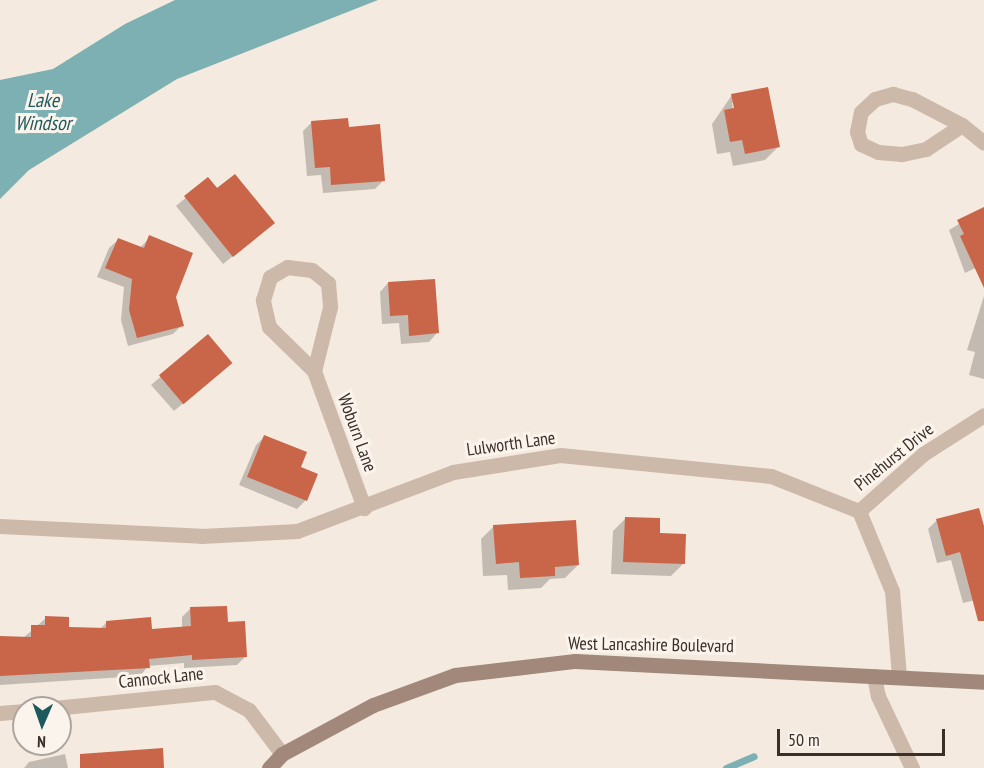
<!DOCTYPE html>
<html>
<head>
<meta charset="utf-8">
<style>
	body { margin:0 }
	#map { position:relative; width:984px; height:768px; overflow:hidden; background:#f4eadf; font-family:"PT Sans Narrow",sans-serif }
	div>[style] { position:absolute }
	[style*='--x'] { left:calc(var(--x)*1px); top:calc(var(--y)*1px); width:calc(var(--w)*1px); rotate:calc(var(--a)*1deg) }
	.water>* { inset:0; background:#7db0b2 }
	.shadow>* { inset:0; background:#0003 }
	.stream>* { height:7px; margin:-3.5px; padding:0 3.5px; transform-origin:3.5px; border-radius:3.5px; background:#7db0b2 }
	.building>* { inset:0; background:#c96548; transform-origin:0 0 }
	.street>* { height:15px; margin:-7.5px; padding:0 7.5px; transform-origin:7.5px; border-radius:7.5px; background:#cdb9aa }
	.secondary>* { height:15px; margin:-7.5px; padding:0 7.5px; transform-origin:7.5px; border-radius:7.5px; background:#a1887b }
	span { translate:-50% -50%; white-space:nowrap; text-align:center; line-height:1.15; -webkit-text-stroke:6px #fbf4ec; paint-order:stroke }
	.street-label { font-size:18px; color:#3a2f2a }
	.water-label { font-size:20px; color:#1e5a5d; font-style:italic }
	.north { position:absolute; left:12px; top:696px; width:60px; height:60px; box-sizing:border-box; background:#fbf4ec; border:2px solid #aea59e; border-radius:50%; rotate:182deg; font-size:16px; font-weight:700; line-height:24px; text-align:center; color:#3a2f2a }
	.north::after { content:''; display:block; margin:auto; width:21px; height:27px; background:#1e5a5d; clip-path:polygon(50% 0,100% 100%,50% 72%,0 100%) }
	.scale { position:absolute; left:777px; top:729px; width:168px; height:27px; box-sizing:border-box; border:3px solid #3a2f2a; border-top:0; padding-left:8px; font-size:18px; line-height:21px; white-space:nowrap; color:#3a2f2a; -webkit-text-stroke:4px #fbf4ec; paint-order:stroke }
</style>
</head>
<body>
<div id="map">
	<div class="water">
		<div style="clip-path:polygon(175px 0,378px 0,177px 79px,29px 170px,0 199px,0 80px,53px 69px,125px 24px)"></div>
	</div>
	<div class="shadow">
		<div style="clip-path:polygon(evenodd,732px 95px,778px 147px,765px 160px,733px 166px,730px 152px,717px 154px,712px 124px,732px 95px,732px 103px,735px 103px,734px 115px,732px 103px)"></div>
		<div style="clip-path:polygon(312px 122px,348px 129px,384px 180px,375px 189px,323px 193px,321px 175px,307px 176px,303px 131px)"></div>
		<div style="clip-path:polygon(208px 179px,264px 231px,223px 264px,176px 206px)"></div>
		<div style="clip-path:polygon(984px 209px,984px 264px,965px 273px,949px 230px)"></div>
		<div style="clip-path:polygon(150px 237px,182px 325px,173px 334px,128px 346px,121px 320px,124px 287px,97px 277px,109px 248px,118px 240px,140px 248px)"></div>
		<div style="clip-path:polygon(388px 283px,437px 333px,429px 342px,401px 344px,399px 323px,382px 324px,380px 292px)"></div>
		<div style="clip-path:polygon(984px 296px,984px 379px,969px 375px,975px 352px,967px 350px)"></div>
		<div style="clip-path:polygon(208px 336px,222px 371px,174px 411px,151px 385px)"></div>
		<div style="clip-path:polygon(265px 436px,299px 468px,316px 475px,305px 501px,297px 509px,239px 485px,256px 445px)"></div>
		<div style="clip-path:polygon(978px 510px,984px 531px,984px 598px,963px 603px,951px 560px,937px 563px,928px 529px,936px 521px)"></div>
		<div style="clip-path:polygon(626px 518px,658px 534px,684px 563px,671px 576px,611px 574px,613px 531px)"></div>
		<div style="clip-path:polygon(494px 526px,578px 565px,565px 578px,550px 579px,541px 588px,508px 590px,507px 575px,483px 576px,481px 539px)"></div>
		<div style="clip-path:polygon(190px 609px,226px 624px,245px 657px,237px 665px,184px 668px,184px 663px,148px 666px,140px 676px,0 685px,0 637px,23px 638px,46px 618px,67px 628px,99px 630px,106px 623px,151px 631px,182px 628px,182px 617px)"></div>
		<div style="clip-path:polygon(65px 754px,68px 768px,24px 768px,29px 762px)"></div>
	</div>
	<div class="stream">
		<div style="--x:726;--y:768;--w:30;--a:-23"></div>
	</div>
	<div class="building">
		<div style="clip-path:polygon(768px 87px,780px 147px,745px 154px,742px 140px,730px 142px,724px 110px,734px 108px,731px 94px)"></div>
		<div style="clip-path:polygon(348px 118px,349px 127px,380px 124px,385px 181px,331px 185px,330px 167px,315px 168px,311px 121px)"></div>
		<div style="clip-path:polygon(235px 174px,275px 223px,233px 257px,184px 196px,208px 177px,217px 188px)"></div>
		<div style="clip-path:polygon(984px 207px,984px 288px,960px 236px,964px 234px,957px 220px)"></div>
		<div style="clip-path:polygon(149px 235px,193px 253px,176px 297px,184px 326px,137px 338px,129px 310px,132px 279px,105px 268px,118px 238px,144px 248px)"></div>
		<div style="clip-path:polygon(435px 279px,439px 333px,409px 336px,408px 315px,390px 316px,388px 282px)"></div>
		<div style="left:208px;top:334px;width:38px;height:64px;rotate:50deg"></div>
		<div style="clip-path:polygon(264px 435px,307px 452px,301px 467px,318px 474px,307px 501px,247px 477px)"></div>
		<div style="clip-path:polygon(979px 508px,984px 526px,984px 621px,978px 621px,960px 552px,946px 556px,936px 519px)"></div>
		<div style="clip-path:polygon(625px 517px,660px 518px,660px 533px,686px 534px,685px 564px,623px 562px)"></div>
		<div style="clip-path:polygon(576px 520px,579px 565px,555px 567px,555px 576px,520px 578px,519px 562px,496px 564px,493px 525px)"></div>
		<div style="clip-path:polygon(227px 606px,228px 622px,245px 621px,247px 657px,192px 660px,192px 655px,149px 659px,150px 668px,0 676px,0 636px,31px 637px,31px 625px,45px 625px,45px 616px,69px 617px,69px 627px,106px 628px,106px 621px,151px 617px,152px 629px,191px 626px,190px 607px)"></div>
		<div style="clip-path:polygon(163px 748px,164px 768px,80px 768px,80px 754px)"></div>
	</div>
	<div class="street">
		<div style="--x:962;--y:125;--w:43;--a:146.3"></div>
		<div style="--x:926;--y:149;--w:25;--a:168"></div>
		<div style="--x:902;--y:154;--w:24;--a:-175"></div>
		<div style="--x:878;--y:152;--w:19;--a:-155"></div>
		<div style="--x:861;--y:144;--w:13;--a:-108"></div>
		<div style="--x:857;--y:132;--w:20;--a:-79"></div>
		<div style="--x:861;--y:112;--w:19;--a:-43"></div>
		<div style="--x:875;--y:99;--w:19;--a:-16"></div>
		<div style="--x:893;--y:94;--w:20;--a:15"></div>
		<div style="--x:912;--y:99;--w:56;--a:27.5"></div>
		<div style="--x:962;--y:125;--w:28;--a:39"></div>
		<div style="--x:314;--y:371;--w:63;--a:-135.6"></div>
		<div style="--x:269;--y:327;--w:28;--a:-103"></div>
		<div style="--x:263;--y:300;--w:24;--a:-73"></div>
		<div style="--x:270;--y:277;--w:20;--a:-30"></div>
		<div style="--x:287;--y:267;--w:25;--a:7"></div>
		<div style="--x:312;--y:270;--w:21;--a:39"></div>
		<div style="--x:328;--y:283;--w:24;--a:85"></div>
		<div style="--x:330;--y:307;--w:66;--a:104"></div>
		<div style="--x:314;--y:371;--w:146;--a:69.9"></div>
		<div style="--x:859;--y:511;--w:86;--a:-41.7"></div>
		<div style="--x:923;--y:454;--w:72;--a:-32.6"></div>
		<div style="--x:0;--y:526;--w:201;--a:2.8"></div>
		<div style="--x:201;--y:536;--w:96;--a:-3"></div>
		<div style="--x:297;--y:531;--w:167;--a:-20.7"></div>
		<div style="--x:453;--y:472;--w:108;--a:-9"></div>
		<div style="--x:560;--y:455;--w:212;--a:5.7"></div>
		<div style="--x:771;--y:476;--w:95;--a:21.7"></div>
		<div style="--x:859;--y:511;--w:87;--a:67.6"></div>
		<div style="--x:892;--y:591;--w:86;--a:85.3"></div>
		<div style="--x:874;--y:676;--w:20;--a:79"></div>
		<div style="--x:878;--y:696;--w:80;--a:64.7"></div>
		<div style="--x:54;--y:708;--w:162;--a:-5.7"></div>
		<div style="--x:215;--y:692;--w:38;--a:28"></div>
		<div style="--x:249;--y:710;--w:55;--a:53.1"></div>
		<div style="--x:0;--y:713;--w:24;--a:-5"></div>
	</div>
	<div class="secondary">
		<div style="--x:269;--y:768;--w:19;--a:-47"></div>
		<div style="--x:282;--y:754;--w:103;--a:-28.3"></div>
		<div style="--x:373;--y:705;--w:87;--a:-20.1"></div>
		<div style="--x:455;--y:675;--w:121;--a:-6.7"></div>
		<div style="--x:575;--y:661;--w:410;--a:2.9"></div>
	</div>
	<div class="street-label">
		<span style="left:357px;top:433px;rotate:70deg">Woburn Lane</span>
		<span style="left:511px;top:444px;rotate:-8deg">Lulworth Lane</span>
		<span style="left:894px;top:457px;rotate:-39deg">Pinehurst Drive</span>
		<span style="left:651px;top:645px;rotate:1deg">West Lancashire Boulevard</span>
		<span style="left:161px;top:678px;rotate:-6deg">Cannock Lane</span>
	</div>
	<div class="water-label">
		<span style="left:43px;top:112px">Lake<br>Windsor</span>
	</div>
	<div class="north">N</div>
	<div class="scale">50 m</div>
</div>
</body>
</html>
